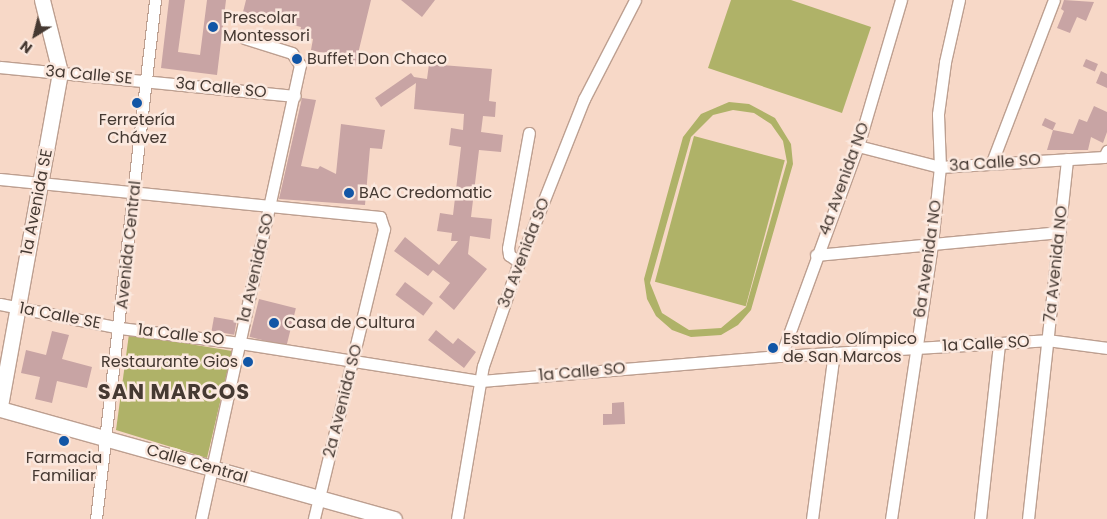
<!DOCTYPE html>
<html>
<head>
<meta charset="utf-8">
<style>
	body { margin:0 }
	#map { position:relative; width:1107px; height:519px; overflow:hidden; background:#f7d8c7; font-family:Poppins,sans-serif }
	div>[style] { position:absolute }
	[style*='--x'] { left:calc(var(--x)*1px); top:calc(var(--y)*1px); width:calc(var(--w)*1px); rotate:calc(var(--a)*1deg) }
	.green>* { inset:0; background:#afb268; transform-origin:0 0 }
	.building>* { inset:0; background:#c8a4a4; transform-origin:0 0 }
	.roads { filter:drop-shadow(1px 0 #bd9f90) drop-shadow(-1px 0 #bd9f90) drop-shadow(0 1px #bd9f90) drop-shadow(0 -1px #bd9f90) }
	.minor>* { height:11px; margin:-5.5px; padding:0 5.5px; transform-origin:5.5px; border-radius:5.5px; background:#fff }
	.major>* { height:15px; margin:-7.5px; padding:0 7.5px; transform-origin:7.5px; border-radius:7.5px; background:#fff }
	.dots>* { width:14px; height:14px; translate:-50% -50%; box-sizing:border-box; border:2px solid #fbe8de; border-radius:50% }
	span { translate:-50% -50%; white-space:nowrap; text-align:center; line-height:1.15; -webkit-text-stroke:5px #fbe8de; paint-order:stroke }
	.poi-label { font-size:16px; color:#453932 }
	.left { translate:0 -50%; text-align:left }
	.right { translate:-100% -50%; text-align:right }
	.street-label { font-size:16px; color:#453932 }
	.district-label { font-size:21px; color:#453932; font-weight:700; letter-spacing:1px }
	.north { position:absolute; left:10px; top:10px; width:50px; height:50px; -webkit-text-stroke:4px #fbe8de; paint-order:stroke; rotate:216deg; font-size:14px; font-weight:700; line-height:20px; text-align:center; color:#453932 }
	.north::after { content:''; display:block; margin:auto; width:18px; height:22px; background:#453932; clip-path:polygon(50% 0,100% 100%,50% 72%,0 100%) }
</style>
</head>
<body>
<div id="map">
	<div class="green">
		<div style="clip-path:polygon(731px 0,791px 0,871px 27px,842px 113px,708px 68px)"></div>
		<div style="clip-path:polygon(evenodd,729px 102px,749px 104px,775px 118px,791px 144px,793px 164px,751px 310px,738px 325px,721px 335px,691px 337px,672px 330px,656px 316px,647px 299px,644px 279px,683px 137px,701px 114px,729px 102px,733px 110px,754px 113px,771px 124px,783px 141px,787px 162px,746px 307px,721px 328px,689px 330px,662px 313px,650px 283px,691px 137px,713px 115px,733px 110px)"></div>
		<div style="left:694px;top:136px;width:94px;height:151px;rotate:15deg"></div>
		<div style="clip-path:polygon(129px 334px,232px 351px,207px 458px,116px 430px)"></div>
	</div>
	<div class="building">
		<div style="clip-path:polygon(169px 0,185px 0,178px 52px,200px 55px,207px 0,226px 0,217px 75px,161px 68px)"></div>
		<div style="clip-path:polygon(246px 0,371px 0,355px 66px,342px 63px,343px 58px,311px 50px,313px 39px,299px 35px,301px 27px,243px 12px)"></div>
		<div style="clip-path:polygon(401px 0,435px 0,422px 17px)"></div>
		<div style="clip-path:polygon(1064px 0,1094px 2px,1086px 21px,1077px 17px,1070px 33px,1057px 28px,1064px 11px,1061px 9px)"></div>
		<div style="left:1086px;top:59px;width:13px;height:8px;rotate:23deg"></div>
		<div style="clip-path:polygon(429px 64px,492px 69px,489px 101px,496px 102px,495px 117px,483px 116px,481px 132px,503px 135px,501px 152px,479px 150px,471px 217px,492px 219px,490px 239px,470px 236px,468px 254px,487px 269px,454px 310px,439px 297px,450px 283px,433px 270px,428px 276px,394px 251px,405px 237px,439px 265px,458px 241px,451px 241px,452px 233px,437px 231px,440px 213px,453px 215px,461px 147px,449px 145px,451px 128px,463px 130px,464px 114px,414px 109px,416px 83px,381px 107px,375px 98px,411px 73px,414px 77px,427px 79px)"></div>
		<div style="clip-path:polygon(1101px 71px,1107px 74px,1107px 88px,1096px 83px)"></div>
		<div style="clip-path:polygon(302px 98px,316px 100px,301px 166px,318px 169px,320px 166px,336px 174px,341px 124px,385px 130px,382px 149px,370px 148px,365px 205px,279px 199px)"></div>
		<div style="clip-path:polygon(1094px 106px,1107px 112px,1107px 132px,1103px 143px,1091px 137px,1088px 150px,1047px 150px,1053px 130px,1073px 134px,1079px 119px,1087px 122px)"></div>
		<div style="left:1045px;top:118px;width:12px;height:8px;rotate:24deg"></div>
		<div style="left:405px;top:282px;width:35px;height:16px;rotate:37deg"></div>
		<div style="left:259px;top:299px;width:38px;height:39px;rotate:14deg"></div>
		<div style="left:214px;top:317px;width:23px;height:14px;rotate:10deg"></div>
		<div style="clip-path:polygon(436px 330px,453px 344px,458px 338px,476px 352px,464px 368px,428px 340px)"></div>
		<div style="clip-path:polygon(52px 331px,69px 335px,62px 359px,92px 367px,87px 388px,57px 381px,52px 403px,35px 399px,40px 377px,21px 373px,26px 350px,46px 355px)"></div>
		<div style="clip-path:polygon(624px 402px,625px 424px,603px 425px,603px 414px,612px 414px,612px 403px)"></div>
	</div>
	<div class="roads">
		<div class="minor">
			<div style="--x:0;--y:67;--w:296;--a:5.6"></div>
			<div style="--x:858;--y:146;--w:85;--a:14.4"></div>
			<div style="--x:940;--y:167;--w:164;--a:-3.5"></div>
			<div style="--x:1104;--y:157;--w:7;--a:-63"></div>
			<div style="--x:992;--y:162;--w:173;--a:-69.1"></div>
			<div style="--x:0;--y:179;--w:382;--a:5.7"></div>
			<div style="--x:380;--y:217;--w:13;--a:72"></div>
			<div style="--x:384;--y:229;--w:298;--a:103.6"></div>
			<div style="--x:816;--y:255;--w:245;--a:-5.4"></div>
			<div style="--x:519;--y:262;--w:12;--a:-145"></div>
			<div style="--x:509;--y:255;--w:7;--a:-98"></div>
			<div style="--x:508;--y:248;--w:117;--a:-79.7"></div>
			<div style="--x:0;--y:304;--w:122;--a:11.3"></div>
			<div style="--x:120;--y:328;--w:121;--a:7.1"></div>
			<div style="--x:240;--y:343;--w:244;--a:9"></div>
			<div style="--x:481;--y:381;--w:301;--a:-4.8"></div>
			<div style="--x:781;--y:356;--w:266;--a:-3.4"></div>
			<div style="--x:1047;--y:340;--w:61;--a:7.6"></div>
			<div style="--x:781;--y:356;--w:224;--a:-69.9"></div>
			<div style="--x:858;--y:146;--w:152;--a:-73.6"></div>
			<div style="--x:96;--y:519;--w:522;--a:-83.51"></div>
			<div style="--x:201;--y:519;--w:465;--a:-77.7"></div>
			<div style="--x:300;--y:65;--w:14;--a:-124"></div>
			<div style="--x:292;--y:53;--w:50;--a:-162.6"></div>
			<div style="--x:457;--y:519;--w:155;--a:-80.4"></div>
			<div style="--x:483;--y:366;--w:104;--a:-70.9"></div>
			<div style="--x:517;--y:268;--w:182;--a:-68.4"></div>
			<div style="--x:584;--y:99;--w:111;--a:-62.7"></div>
			<div style="--x:812;--y:519;--w:168;--a:-82.5"></div>
			<div style="--x:891;--y:519;--w:278;--a:-81.5"></div>
			<div style="--x:932;--y:244;--w:77;--a:-84.1"></div>
			<div style="--x:940;--y:167;--w:53;--a:-92.2"></div>
			<div style="--x:938;--y:114;--w:52;--a:-82.3"></div>
			<div style="--x:945;--y:62;--w:64;--a:-77.3"></div>
			<div style="--x:980;--y:519;--w:177;--a:-83.8"></div>
			<div style="--x:1028;--y:519;--w:362;--a:-83.8"></div>
		</div>
		<div class="major">
			<div style="--x:0;--y:406;--w:339;--a:-79.8"></div>
			<div style="--x:60;--y:72;--w:74;--a:-104"></div>
			<div style="--x:0;--y:409;--w:409;--a:15.6"></div>
		</div>
	</div>
	<div class="dots">
		<div style="left:213px;top:27px;background:#1256a6"></div>
		<div style="left:297px;top:59px;background:#1256a6"></div>
		<div style="left:137px;top:103px;background:#1256a6"></div>
		<div style="left:349px;top:193px;background:#1256a6"></div>
		<div style="left:274px;top:323px;background:#1256a6"></div>
		<div style="left:773px;top:348px;background:#1256a6"></div>
		<div style="left:248px;top:362px;background:#1256a6"></div>
		<div style="left:64px;top:441px;background:#1256a6"></div>
	</div>
	<div class="poi-label">
		<span class="left" style="left:223px;top:27px">Prescolar<br>Montessori</span>
		<span class="left" style="left:307px;top:59px">Buffet Don Chaco</span>
		<span style="left:137px;top:129px">Ferretería<br>Chávez</span>
		<span class="left" style="left:359px;top:193px">BAC Credomatic</span>
		<span class="left" style="left:284px;top:323px">Casa de Cultura</span>
		<span class="left" style="left:783px;top:348px">Estadio Olímpico<br>de San Marcos</span>
		<span class="right" style="left:238px;top:362px">Restaurante Gios</span>
		<span style="left:64px;top:467px">Farmacia<br>Familiar</span>
	</div>
	<div class="street-label">
		<span style="left:89px;top:75px;rotate:5deg">3a Calle SE</span>
		<span style="left:221px;top:88px;rotate:6deg">3a Calle SO</span>
		<span style="left:995px;top:163px;rotate:-4deg">3a Calle SO</span>
		<span style="left:844px;top:179px;rotate:-70deg">4a Avenida NO</span>
		<span style="left:37px;top:202px;rotate:-79deg">1a Avenida SE</span>
		<span style="left:129px;top:245px;rotate:-84deg">Avenida Central</span>
		<span style="left:524px;top:253px;rotate:-69deg">3a Avenida SO</span>
		<span style="left:928px;top:259px;rotate:-82deg">6a Avenida NO</span>
		<span style="left:1056px;top:264px;rotate:-84deg">7a Avenida NO</span>
		<span style="left:256px;top:268px;rotate:-77deg">1a Avenida SO</span>
		<span style="left:60px;top:316px;rotate:11deg">1a Calle SE</span>
		<span style="left:181px;top:335px;rotate:7deg">1a Calle SO</span>
		<span style="left:986px;top:344px;rotate:-3deg">1a Calle SO</span>
		<span style="left:582px;top:372px;rotate:-5deg">1a Calle SO</span>
		<span style="left:343px;top:401px;rotate:-76deg">2a Avenida SO</span>
		<span style="left:197px;top:464px;rotate:16deg">Calle Central</span>
	</div>
	<div class="district-label">
		<span style="left:174px;top:392px">SAN MARCOS</span>
	</div>
	<div class="north">N</div>
</div>
</body>
</html>
